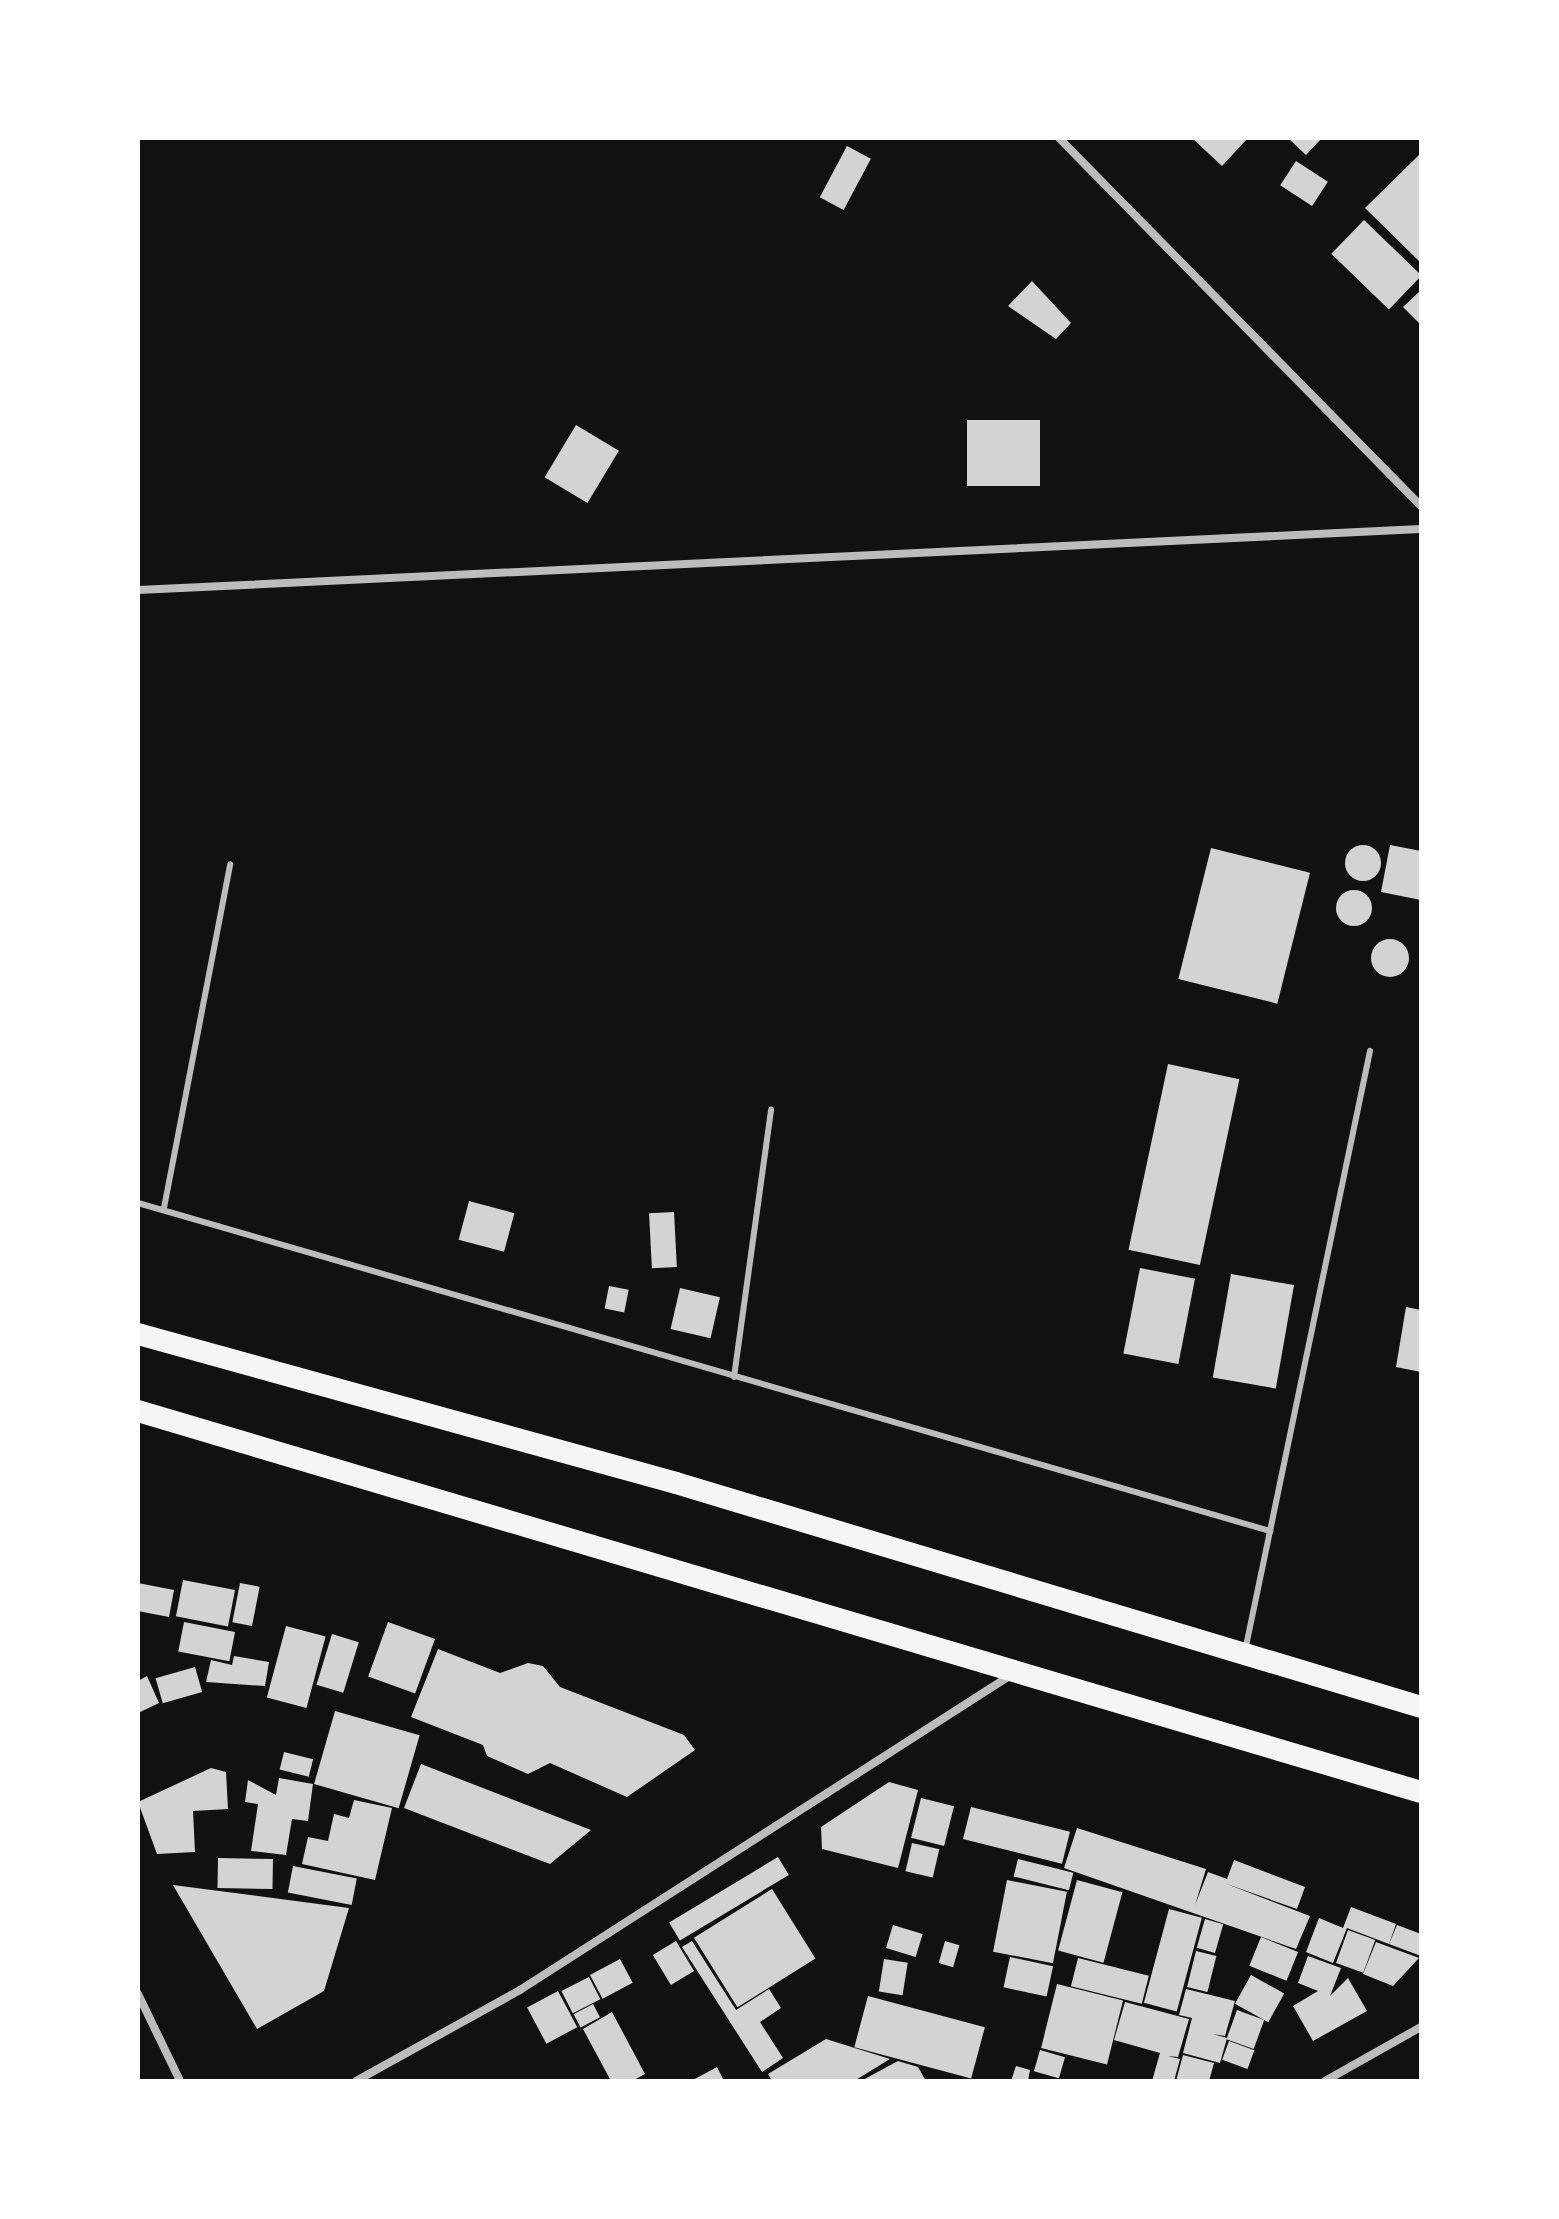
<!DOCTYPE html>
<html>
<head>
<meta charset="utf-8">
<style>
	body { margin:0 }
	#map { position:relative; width:1559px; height:2219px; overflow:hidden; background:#111; font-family:Raleway,sans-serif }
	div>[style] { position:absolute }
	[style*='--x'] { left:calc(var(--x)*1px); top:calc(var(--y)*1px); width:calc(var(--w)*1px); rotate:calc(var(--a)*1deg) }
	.building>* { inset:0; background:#d3d3d3; transform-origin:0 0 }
	.round { border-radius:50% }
	.service>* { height:6px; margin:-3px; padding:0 3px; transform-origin:3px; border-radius:3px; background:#bcbcbc }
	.minor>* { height:8px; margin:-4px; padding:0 4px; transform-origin:4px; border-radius:4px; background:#bcbcbc }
	.trunk>* { height:22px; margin:-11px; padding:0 11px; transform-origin:11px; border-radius:11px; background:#f5f5f5 }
	span { translate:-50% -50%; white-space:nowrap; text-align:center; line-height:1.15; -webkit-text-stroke:7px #fff; paint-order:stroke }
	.frame { position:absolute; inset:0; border:140px solid #fff; pointer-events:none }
</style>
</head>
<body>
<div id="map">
	<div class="building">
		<div style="clip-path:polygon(1192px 138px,1248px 138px,1222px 166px)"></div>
		<div style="clip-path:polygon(1288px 138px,1322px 138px,1306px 155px)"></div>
		<div style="left:847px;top:146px;width:27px;height:58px;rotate:28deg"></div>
		<div style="clip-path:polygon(1421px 153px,1421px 263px,1365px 208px)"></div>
		<div style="left:1296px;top:161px;width:38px;height:29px;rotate:33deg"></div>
		<div style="left:1364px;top:220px;width:80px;height:47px;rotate:44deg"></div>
		<div style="clip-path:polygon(1032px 281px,1071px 323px,1056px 339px,1008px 306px)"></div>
		<div style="clip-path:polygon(1421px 290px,1421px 325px,1403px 307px)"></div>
		<div style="left:967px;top:420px;width:73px;height:66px"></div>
		<div style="left:576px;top:425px;width:50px;height:61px;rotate:31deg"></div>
		<div class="round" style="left:1345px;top:845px;width:36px;height:36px"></div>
		<div style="clip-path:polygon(1390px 845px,1421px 851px,1421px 900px,1381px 892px)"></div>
		<div style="left:1211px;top:848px;width:102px;height:135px;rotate:14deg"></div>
		<div class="round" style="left:1336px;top:890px;width:36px;height:36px"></div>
		<div class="round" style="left:1371px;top:939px;width:38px;height:38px"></div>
		<div style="left:1168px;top:1064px;width:73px;height:190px;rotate:12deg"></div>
		<div style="left:469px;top:1201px;width:47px;height:40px;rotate:15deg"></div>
		<div style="left:674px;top:1212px;width:55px;height:25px;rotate:87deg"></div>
		<div style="left:1140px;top:1268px;width:56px;height:87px;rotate:11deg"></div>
		<div style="left:1231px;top:1274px;width:64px;height:105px;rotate:10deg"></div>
		<div style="left:609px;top:1286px;width:20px;height:23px;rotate:11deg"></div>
		<div style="left:680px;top:1288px;width:41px;height:42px;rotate:13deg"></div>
		<div style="clip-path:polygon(1406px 1307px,1421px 1310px,1421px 1372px,1396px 1367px)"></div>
		<div style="left:183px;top:1580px;width:53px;height:37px;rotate:11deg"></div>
		<div style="clip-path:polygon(138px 1583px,174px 1590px,169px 1617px,138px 1611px)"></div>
		<div style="left:240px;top:1583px;width:20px;height:40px;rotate:11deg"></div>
		<div style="left:184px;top:1622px;width:52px;height:30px;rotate:11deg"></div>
		<div style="left:388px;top:1622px;width:50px;height:58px;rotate:20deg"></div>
		<div style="left:286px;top:1626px;width:41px;height:74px;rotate:15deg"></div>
		<div style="left:332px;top:1634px;width:28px;height:53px;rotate:17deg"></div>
		<div style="clip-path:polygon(438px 1649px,500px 1673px,528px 1663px,543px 1666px,560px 1687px,684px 1735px,695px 1750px,627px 1797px,550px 1763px,528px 1774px,487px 1756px,483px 1745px,411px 1717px)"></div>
		<div style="clip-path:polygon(234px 1656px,269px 1662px,265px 1686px,206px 1682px,211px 1660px,232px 1665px)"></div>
		<div style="left:195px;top:1667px;width:26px;height:41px;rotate:74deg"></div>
		<div style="clip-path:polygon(147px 1676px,159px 1703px,138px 1713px,138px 1681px)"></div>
		<div style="left:335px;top:1711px;width:88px;height:76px;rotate:16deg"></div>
		<div style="left:284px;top:1752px;width:30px;height:18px;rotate:14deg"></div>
		<div style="clip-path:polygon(421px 1764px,591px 1830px,550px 1864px,404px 1808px)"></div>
		<div style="clip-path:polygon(211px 1768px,226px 1772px,228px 1809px,193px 1811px,195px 1852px,157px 1854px,138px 1802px)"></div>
		<div style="clip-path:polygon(279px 1778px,313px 1784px,308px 1821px,292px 1819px,286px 1855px,251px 1851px,258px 1804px,245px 1802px,248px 1780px,276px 1795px)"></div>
		<div style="clip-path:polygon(889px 1782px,918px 1790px,898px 1868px,822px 1849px,821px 1827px)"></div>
		<div style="left:921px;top:1798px;width:34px;height:41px;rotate:14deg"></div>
		<div style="clip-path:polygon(354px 1800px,392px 1808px,375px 1880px,302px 1864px,308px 1837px,328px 1841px,334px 1814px,349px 1818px)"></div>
		<div style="left:971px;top:1807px;width:102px;height:33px;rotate:14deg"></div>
		<div style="clip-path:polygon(1077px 1828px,1206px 1869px,1195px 1905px,1208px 1872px,1227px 1879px,1234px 1860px,1305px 1887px,1297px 1909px,1224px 1883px,1310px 1916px,1296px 1949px,1064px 1868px)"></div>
		<div style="left:912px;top:1843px;width:28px;height:29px;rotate:13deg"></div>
		<div style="left:778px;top:1857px;width:21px;height:127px;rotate:59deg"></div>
		<div style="left:218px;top:1858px;width:55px;height:30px;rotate:1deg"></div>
		<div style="left:1018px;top:1859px;width:57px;height:18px;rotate:14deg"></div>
		<div style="left:293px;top:1866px;width:65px;height:27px;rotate:11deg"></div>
		<div style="left:1007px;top:1880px;width:61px;height:73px;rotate:11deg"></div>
		<div style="left:1077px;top:1880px;width:47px;height:73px;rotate:15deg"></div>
		<div style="clip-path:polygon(173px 1885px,349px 1908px,324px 1991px,257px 2029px)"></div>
		<div style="left:772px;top:1889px;width:82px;height:92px;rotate:58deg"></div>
		<div style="clip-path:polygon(1351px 1907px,1396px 1924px,1389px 1944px,1347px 1928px,1333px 1963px,1306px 1952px,1319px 1918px,1343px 1928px)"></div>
		<div style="left:1169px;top:1909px;width:34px;height:97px;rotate:15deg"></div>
		<div style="left:1205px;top:1919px;width:19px;height:30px;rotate:16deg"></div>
		<div style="left:893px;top:1925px;width:31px;height:24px;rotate:17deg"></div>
		<div style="clip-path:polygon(1397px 1925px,1421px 1934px,1421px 1956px,1389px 1944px)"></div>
		<div style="left:1348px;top:1930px;width:29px;height:35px;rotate:20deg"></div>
		<div style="left:1261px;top:1937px;width:40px;height:31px;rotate:22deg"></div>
		<div style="left:676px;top:1941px;width:35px;height:27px;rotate:59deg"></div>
		<div style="clip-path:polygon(692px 1941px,736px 2010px,769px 1989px,781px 2008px,760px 2022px,783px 2058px,762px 2072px,682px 1947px)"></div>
		<div style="left:945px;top:1941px;width:15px;height:23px;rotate:16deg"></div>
		<div style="clip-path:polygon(1376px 1942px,1419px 1958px,1393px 1986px,1363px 1974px)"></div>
		<div style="left:1196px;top:1951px;width:21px;height:37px;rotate:14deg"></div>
		<div style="clip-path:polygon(1308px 1956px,1341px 1968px,1330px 1996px,1348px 1978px,1367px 2011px,1313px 2041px,1293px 2006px,1318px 1991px,1298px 1983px)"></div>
		<div style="left:1010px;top:1957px;width:44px;height:31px;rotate:12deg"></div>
		<div style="left:1078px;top:1958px;width:73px;height:29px;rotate:14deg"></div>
		<div style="left:620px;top:1959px;width:27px;height:34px;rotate:62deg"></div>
		<div style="left:884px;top:1959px;width:24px;height:33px;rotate:9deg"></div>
		<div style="left:1251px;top:1975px;width:38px;height:33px;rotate:29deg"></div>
		<div style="left:589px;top:1977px;width:25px;height:31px;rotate:63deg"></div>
		<div style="left:1057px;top:1984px;width:68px;height:66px;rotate:14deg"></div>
		<div style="clip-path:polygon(1186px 1989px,1235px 2001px,1225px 2036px,1213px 2034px,1227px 2038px,1220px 2063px,1183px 2053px,1192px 2018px,1179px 2015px)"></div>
		<div style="left:558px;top:1991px;width:41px;height:35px;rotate:62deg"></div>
		<div style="left:868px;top:1996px;width:121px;height:53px;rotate:15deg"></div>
		<div style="clip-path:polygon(1125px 2002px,1189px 2019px,1178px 2057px,1168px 2056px,1180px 2059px,1174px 2081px,1152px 2081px,1160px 2053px,1114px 2040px)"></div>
		<div style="left:593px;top:2004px;width:15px;height:22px;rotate:62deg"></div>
		<div style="left:1237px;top:2010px;width:29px;height:31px;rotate:20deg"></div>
		<div style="clip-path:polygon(612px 2012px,645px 2074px,632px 2081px,611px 2081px,583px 2029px)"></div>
		<div style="clip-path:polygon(826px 2039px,890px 2059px,854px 2081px,772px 2081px,768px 2074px)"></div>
		<div style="left:1229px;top:2041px;width:27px;height:20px;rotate:20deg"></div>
		<div style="left:1040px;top:2050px;width:26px;height:22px;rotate:16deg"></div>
		<div style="clip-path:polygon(1183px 2055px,1214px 2063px,1209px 2081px,1176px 2081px)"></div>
		<div style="clip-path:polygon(898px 2061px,918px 2067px,926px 2081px,861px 2081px)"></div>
		<div style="clip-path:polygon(1016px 2066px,1030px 2070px,1028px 2081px,1011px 2081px)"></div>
		<div style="clip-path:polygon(717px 2067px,724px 2081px,691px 2081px)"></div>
	</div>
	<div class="service">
		<div style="--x:138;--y:1203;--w:1179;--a:16.16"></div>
		<div style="--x:164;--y:1208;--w:350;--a:-79.1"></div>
		<div style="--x:734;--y:1377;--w:270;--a:-82.1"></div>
		<div style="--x:1245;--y:1651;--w:613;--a:-78.23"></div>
	</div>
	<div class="minor">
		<div style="--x:1059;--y:138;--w:516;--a:45.47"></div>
		<div style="--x:138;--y:590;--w:1284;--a:-2.72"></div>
		<div style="--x:138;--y:1994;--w:97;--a:64.2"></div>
		<div style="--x:356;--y:2081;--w:188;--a:-29"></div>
		<div style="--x:520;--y:1990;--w:583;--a:-32.68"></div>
		<div style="--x:1325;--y:2081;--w:110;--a:-29.4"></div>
	</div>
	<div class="trunk">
		<div style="--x:138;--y:1334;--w:558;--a:15.48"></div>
		<div style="--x:676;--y:1483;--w:778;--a:16.73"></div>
		<div style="--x:138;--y:1411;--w:1338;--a:16.54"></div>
	</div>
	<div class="frame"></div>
</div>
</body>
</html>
